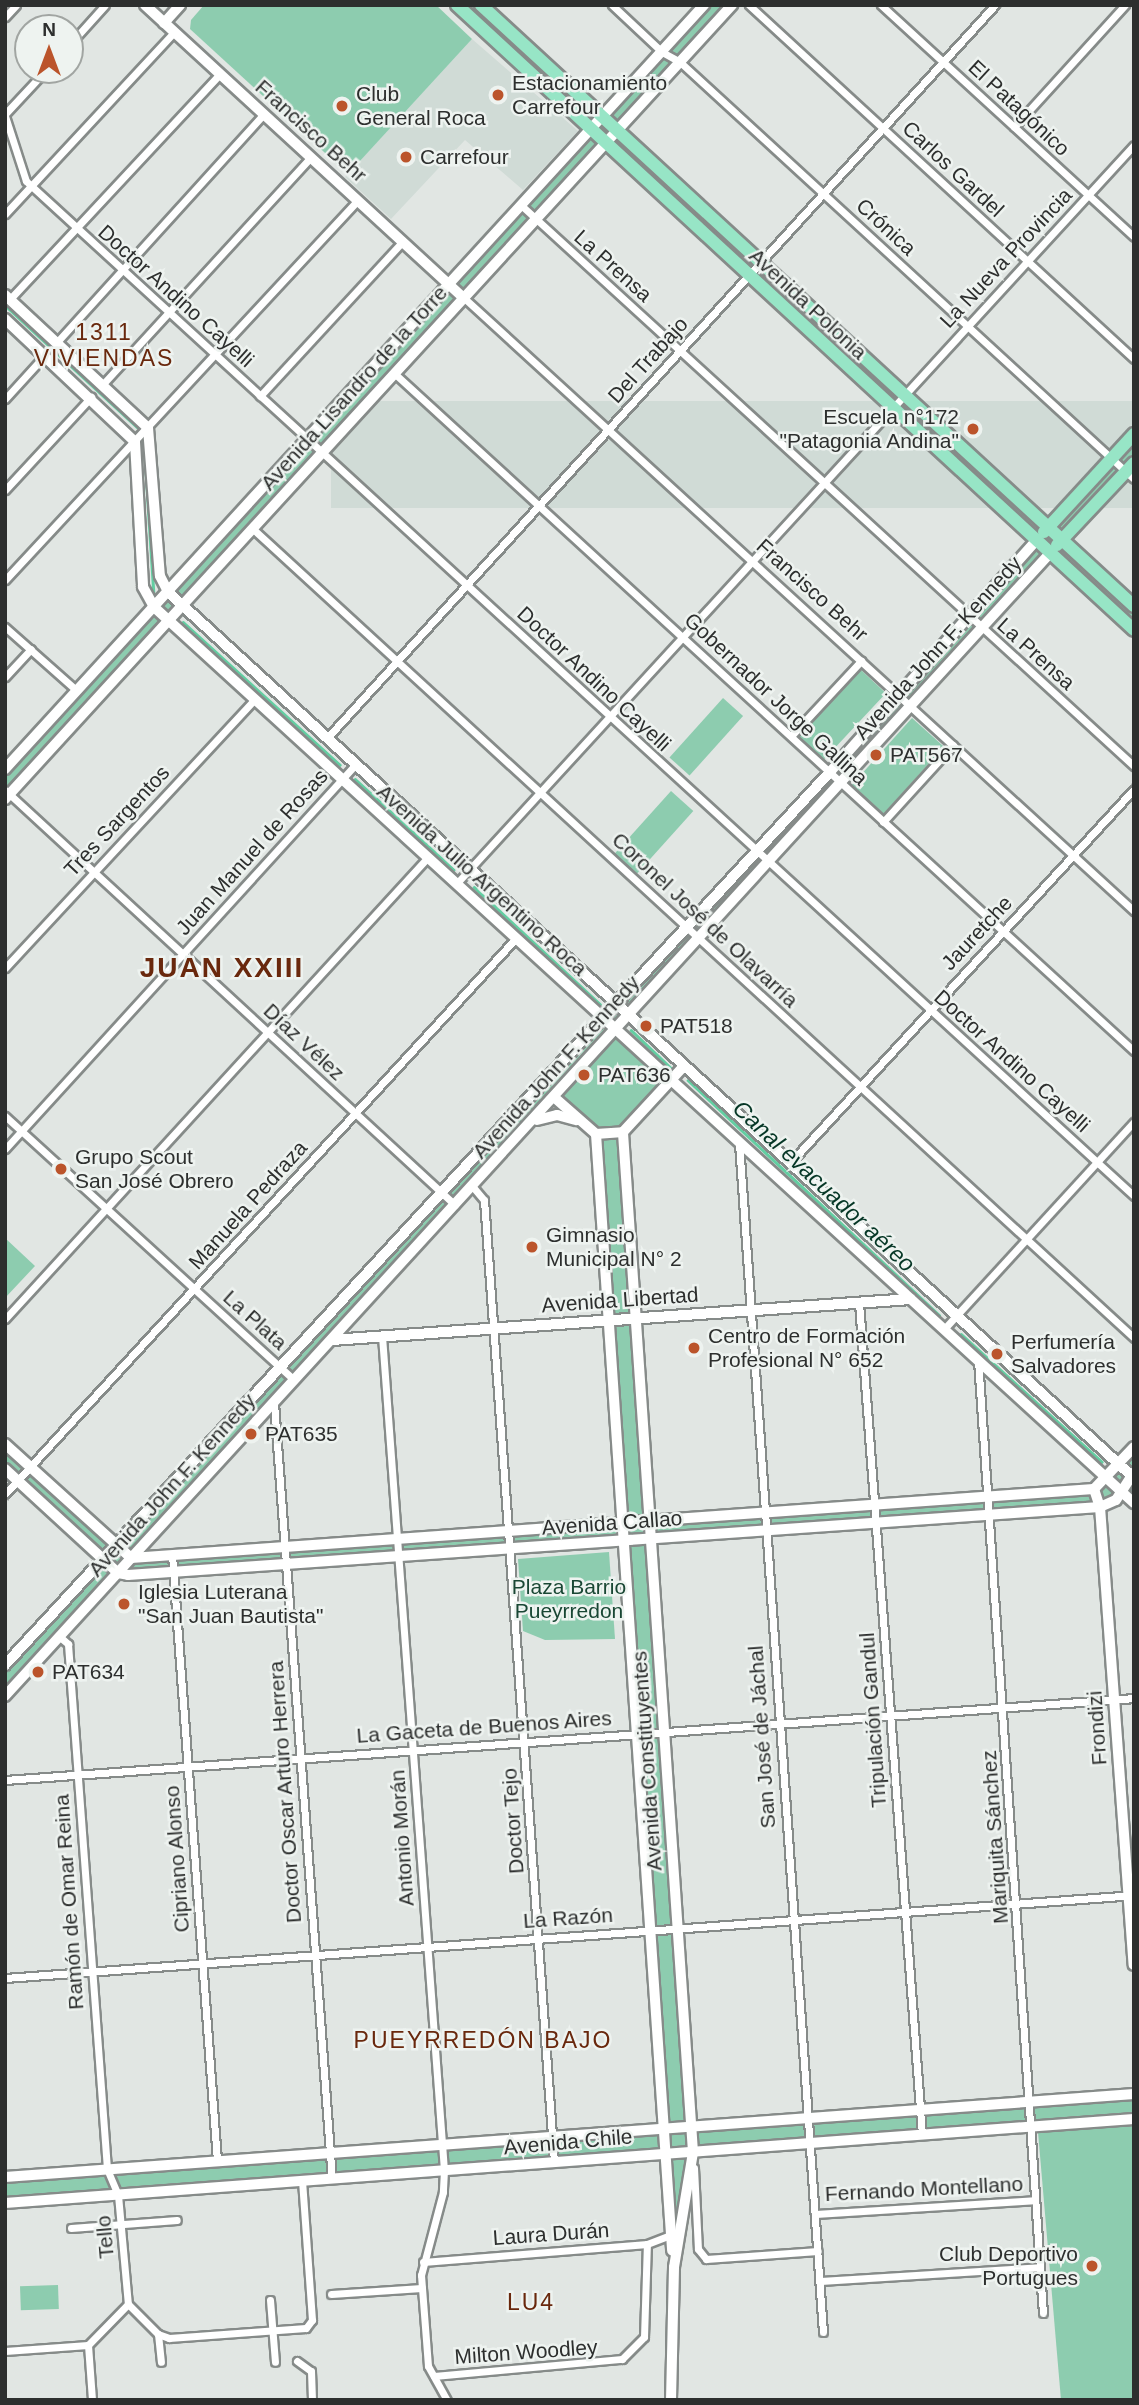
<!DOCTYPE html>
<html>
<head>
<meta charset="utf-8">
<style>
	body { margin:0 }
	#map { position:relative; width:1139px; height:2405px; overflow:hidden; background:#e1e6e3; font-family:Helvetica,sans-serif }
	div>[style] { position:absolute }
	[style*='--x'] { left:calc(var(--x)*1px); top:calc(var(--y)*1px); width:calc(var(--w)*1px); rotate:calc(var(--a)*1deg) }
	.built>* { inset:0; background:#d0dbd6; transform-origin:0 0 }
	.green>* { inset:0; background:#8dccaf; transform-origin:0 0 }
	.stream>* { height:2.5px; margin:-1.25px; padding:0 1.25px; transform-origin:1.25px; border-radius:1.25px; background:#63cea2 }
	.roads { filter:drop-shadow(2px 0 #868b89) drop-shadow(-2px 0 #868b89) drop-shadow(0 2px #868b89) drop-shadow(0 -2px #868b89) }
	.minor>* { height:7px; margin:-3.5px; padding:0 3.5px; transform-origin:3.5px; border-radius:3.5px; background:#fff }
	.tertiary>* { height:10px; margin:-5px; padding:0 5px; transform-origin:5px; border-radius:5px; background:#fff }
	.secondary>* { height:10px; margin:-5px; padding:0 5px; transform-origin:5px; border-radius:5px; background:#fff }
	.primary>* { height:12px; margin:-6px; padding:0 6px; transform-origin:6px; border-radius:6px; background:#97e5c6 }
	.dots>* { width:19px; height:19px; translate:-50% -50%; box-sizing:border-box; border:4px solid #eef3f0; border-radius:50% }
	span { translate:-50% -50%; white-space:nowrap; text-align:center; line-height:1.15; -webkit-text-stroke:5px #eef3f0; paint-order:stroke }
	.poi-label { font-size:21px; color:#2d2f2e }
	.left { translate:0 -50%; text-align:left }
	.right { translate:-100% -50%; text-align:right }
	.street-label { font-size:21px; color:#2d2f2e }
	.park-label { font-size:21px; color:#194734 }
	.neighbourhood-label { font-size:23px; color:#69280d; letter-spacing:2px }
	.water-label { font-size:23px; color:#063726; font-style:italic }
	.district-label { font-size:28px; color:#69280d; font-weight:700; letter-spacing:2px }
	.frame { position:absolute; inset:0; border:7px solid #2d2f2e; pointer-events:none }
	.north { position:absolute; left:14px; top:14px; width:70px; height:70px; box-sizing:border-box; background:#eef3f0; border:2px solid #a1a5a2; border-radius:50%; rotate:0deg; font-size:19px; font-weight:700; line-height:28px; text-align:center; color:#2d2f2e }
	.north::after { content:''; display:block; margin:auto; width:24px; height:32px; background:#bb542b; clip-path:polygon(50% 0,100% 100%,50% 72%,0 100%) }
</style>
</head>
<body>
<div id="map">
	<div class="built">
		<div style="clip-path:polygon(472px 39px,578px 131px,523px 190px,465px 140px,391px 219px,345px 177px)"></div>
		<div style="left:1134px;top:401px;width:107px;height:803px;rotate:90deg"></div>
	</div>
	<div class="green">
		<div style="clip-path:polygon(204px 5px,436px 5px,472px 39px,348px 174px,190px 29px,191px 20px)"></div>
		<div style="clip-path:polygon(evenodd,457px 5px,481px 5px,602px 117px,704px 5px,732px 5px,617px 130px,1048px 528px,1134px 434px,1134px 463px,1062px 540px,1134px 606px,1134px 630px,1050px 554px,616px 1028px,671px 1080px,623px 1132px,648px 1521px,1094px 1489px,1134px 1447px,1134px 1472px,1108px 1505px,650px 1539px,692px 2126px,1134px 2094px,1134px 2119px,694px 2152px,674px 2267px,666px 2153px,5px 2203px,5px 2177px,664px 2128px,625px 1541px,123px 1574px,5px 1696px,5px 1665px,104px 1560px,5px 1469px,5px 1444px,117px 1546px,1036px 541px,605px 142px,5px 799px,5px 769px,591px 130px,457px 5px,555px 1098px,596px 1134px,623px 1523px,132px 1557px,555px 1098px)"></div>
		<div style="left:861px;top:670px;width:34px;height:91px;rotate:43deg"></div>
		<div style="left:723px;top:698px;width:27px;height:80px;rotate:42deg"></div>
		<div style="left:912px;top:718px;width:43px;height:90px;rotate:42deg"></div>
		<div style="left:671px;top:791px;width:30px;height:87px;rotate:42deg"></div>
		<div style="clip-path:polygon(5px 1238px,35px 1266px,5px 1298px)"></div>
		<div style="clip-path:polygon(609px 1552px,615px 1639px,545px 1640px,523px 1631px,518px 1559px)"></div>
		<div style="clip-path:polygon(1134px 2125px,1134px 2400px,1061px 2400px,1038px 2132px)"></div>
		<div style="left:58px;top:2285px;width:24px;height:38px;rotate:88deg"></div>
	</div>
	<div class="stream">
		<div style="--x:5;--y:305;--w:180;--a:42.7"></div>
		<div style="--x:144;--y:441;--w:154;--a:86.3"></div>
		<div style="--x:183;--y:622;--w:212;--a:42.3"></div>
		<div style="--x:355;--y:779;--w:134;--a:42.6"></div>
		<div style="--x:474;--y:887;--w:172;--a:42.9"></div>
		<div style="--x:631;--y:1030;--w:57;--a:43.6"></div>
		<div style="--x:688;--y:1080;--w:344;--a:43.1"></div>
		<div style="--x:961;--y:1334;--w:190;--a:42.2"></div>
		<div style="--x:1131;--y:1488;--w:4;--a:45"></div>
	</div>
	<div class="roads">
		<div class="minor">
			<div style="--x:612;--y:5;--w:69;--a:43.2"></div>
			<div style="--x:662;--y:52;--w:21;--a:29"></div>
			<div style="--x:680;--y:62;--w:616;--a:42.57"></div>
			<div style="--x:749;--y:5;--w:523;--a:42.6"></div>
			<div style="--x:881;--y:5;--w:343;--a:42.5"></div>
			<div style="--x:5;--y:17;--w:16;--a:-47"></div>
			<div style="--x:70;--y:44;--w:52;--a:-48.1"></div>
			<div style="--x:5;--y:114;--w:60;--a:-47"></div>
			<div style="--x:5;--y:116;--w:68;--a:72.1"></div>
			<div style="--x:26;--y:181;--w:1503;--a:42.49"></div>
			<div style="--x:1014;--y:127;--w:165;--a:-47.7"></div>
			<div style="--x:522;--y:206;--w:830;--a:42.46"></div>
			<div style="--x:5;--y:214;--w:248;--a:-47.1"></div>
			<div style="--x:463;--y:297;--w:910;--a:42.46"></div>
			<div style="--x:10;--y:299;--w:308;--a:-47"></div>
			<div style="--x:57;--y:342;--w:308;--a:-47.8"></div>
			<div style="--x:394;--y:373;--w:1004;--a:42.5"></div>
			<div style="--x:103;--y:384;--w:308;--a:-47.5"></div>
			<div style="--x:260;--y:396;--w:211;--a:-47.3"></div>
			<div style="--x:5;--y:399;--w:59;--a:-47.7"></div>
			<div style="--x:5;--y:490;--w:127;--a:-47.2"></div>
			<div style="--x:252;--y:528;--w:1198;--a:42.56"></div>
			<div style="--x:5;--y:580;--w:519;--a:-47.11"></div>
			<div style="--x:5;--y:627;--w:96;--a:41.6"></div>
			<div style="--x:5;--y:677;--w:38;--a:-47"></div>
			<div style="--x:791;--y:736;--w:103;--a:-47"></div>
			<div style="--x:327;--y:738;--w:992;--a:-47.66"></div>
			<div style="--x:5;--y:790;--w:612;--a:42.68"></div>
			<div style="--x:883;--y:822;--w:104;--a:-47.7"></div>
			<div style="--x:457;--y:883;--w:1001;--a:-47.47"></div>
			<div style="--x:5;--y:968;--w:367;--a:-47.1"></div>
			<div style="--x:5;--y:1116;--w:391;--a:42.4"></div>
			<div style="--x:739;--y:1143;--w:1192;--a:85.96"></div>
			<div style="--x:5;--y:1149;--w:520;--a:-47.65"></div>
			<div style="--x:790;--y:1163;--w:508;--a:-47.39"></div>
			<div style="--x:473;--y:1187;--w:17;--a:50"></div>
			<div style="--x:484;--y:1200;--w:965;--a:85.84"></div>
			<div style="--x:859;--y:1303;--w:834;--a:85.67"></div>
			<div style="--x:5;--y:1319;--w:626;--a:-47.52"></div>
			<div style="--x:944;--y:1329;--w:281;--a:-47.5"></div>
			<div style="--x:382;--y:1336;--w:836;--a:85.75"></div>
			<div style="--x:444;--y:2170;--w:22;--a:93"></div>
			<div style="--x:443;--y:2192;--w:86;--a:104.8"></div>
			<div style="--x:421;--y:2275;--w:91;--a:85.6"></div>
			<div style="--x:428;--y:2366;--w:39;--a:61"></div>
			<div style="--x:978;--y:1360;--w:955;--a:86.1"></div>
			<div style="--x:274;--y:1403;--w:778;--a:85.73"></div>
			<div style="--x:5;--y:1494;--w:755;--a:-47.41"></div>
			<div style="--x:172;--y:1555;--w:608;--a:85.75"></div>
			<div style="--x:60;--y:1637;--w:11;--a:41"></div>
			<div style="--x:68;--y:1644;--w:526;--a:85.75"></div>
			<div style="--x:107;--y:2169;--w:28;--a:67"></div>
			<div style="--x:118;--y:2195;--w:109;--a:84.8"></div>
			<div style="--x:5;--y:1780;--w:1132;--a:-4.15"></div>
			<div style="--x:5;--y:1978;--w:1132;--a:-4.2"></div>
			<div style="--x:694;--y:2168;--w:81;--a:87.2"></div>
			<div style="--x:698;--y:2249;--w:13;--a:51"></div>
			<div style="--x:706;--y:2259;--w:112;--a:-4.1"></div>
			<div style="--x:815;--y:2214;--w:220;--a:-3.6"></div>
			<div style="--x:71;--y:2228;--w:106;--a:-4.3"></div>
			<div style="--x:423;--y:2262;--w:225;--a:-4.6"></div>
			<div style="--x:647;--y:2244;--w:30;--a:-21"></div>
			<div style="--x:820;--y:2281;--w:220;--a:-3.6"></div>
			<div style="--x:331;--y:2294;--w:91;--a:-3.8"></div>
			<div style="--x:270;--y:2300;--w:62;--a:85.4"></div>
			<div style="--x:158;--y:2334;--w:28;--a:84"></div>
			<div style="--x:88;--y:2345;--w:55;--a:85.8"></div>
			<div style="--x:5;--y:2351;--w:83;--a:-4.1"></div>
			<div style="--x:88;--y:2345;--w:57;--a:-45.7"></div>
			<div style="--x:128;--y:2304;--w:42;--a:45"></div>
			<div style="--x:158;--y:2334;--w:12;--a:20"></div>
			<div style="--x:169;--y:2338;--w:137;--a:-4.2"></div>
			<div style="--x:306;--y:2328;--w:10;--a:-53"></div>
			<div style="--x:312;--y:2320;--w:139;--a:-94.1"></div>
			<div style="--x:297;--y:2361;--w:17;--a:36"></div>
			<div style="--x:311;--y:2371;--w:29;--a:88"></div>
			<div style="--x:434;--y:2376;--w:189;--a:-5.2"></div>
			<div style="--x:622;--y:2359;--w:31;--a:-45"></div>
			<div style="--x:644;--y:2337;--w:93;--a:-88.2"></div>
		</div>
		<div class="tertiary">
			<div style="--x:145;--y:5;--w:432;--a:42.6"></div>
			<div style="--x:164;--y:23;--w:24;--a:-48"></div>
			<div style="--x:332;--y:1340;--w:580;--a:-4.05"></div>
			<div style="--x:1094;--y:1489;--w:19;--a:72"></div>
			<div style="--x:1100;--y:1507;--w:459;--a:85.8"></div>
		</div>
		<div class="secondary">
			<div style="--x:5;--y:295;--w:195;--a:42.9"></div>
			<div style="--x:148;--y:428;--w:148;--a:85.4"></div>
			<div style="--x:160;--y:576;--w:18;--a:63"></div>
			<div style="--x:168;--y:592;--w:1311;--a:42.53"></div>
			<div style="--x:5;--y:319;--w:179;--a:43.4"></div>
			<div style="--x:135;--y:442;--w:145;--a:86.8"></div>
			<div style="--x:143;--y:587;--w:23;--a:61"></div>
			<div style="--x:154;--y:607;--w:1328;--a:42.44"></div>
			<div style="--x:5;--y:769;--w:1036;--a:-47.54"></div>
			<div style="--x:5;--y:799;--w:1077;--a:-47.52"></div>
			<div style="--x:555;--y:1098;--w:55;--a:41.3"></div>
			<div style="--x:596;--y:1134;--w:1119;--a:86.1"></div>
			<div style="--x:537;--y:1120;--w:21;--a:-14"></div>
			<div style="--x:557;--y:1115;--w:20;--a:15"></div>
			<div style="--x:596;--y:1134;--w:27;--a:-4"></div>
			<div style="--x:5;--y:1444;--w:170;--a:42.1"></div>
			<div style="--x:131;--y:1558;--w:965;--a:-4.1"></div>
			<div style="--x:1094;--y:1489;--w:58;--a:-46.4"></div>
			<div style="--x:5;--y:1469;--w:154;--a:42.6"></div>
			<div style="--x:118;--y:1573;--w:10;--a:11"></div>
			<div style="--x:128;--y:1575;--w:974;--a:-4"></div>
			<div style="--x:1100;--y:1507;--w:17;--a:-24"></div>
			<div style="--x:1116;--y:1500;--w:33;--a:-57"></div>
			<div style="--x:5;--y:1665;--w:1216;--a:-47.27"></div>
			<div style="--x:830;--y:772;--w:310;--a:-48.3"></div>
			<div style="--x:5;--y:1696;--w:1549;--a:-47.56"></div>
			<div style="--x:5;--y:2177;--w:1132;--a:-4.2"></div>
			<div style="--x:5;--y:2203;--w:1132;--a:-4.26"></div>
			<div style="--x:671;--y:2400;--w:133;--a:-88.7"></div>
			<div style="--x:674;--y:2267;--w:117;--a:-80.6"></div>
			<div style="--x:693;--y:2152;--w:1022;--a:-93.93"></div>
			<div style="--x:623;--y:1132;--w:90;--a:-47.3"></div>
		</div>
		<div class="primary">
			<div style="--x:457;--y:5;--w:921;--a:42.71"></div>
			<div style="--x:481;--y:5;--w:887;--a:42.63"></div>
			<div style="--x:1044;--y:532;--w:133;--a:-47.4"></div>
			<div style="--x:1057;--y:545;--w:112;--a:-46.8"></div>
		</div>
	</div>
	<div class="dots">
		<div style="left:498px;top:95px;background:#bb542b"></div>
		<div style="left:342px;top:106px;background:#bb542b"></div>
		<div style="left:406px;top:157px;background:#bb542b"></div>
		<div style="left:973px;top:429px;background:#bb542b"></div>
		<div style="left:876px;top:755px;background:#bb542b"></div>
		<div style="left:646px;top:1026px;background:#bb542b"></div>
		<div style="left:584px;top:1075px;background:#bb542b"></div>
		<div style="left:61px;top:1169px;background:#bb542b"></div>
		<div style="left:532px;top:1247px;background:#bb542b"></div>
		<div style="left:694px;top:1348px;background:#bb542b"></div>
		<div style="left:997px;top:1354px;background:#bb542b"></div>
		<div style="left:251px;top:1434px;background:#bb542b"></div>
		<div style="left:124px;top:1604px;background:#bb542b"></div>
		<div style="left:38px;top:1672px;background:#bb542b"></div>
		<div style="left:1092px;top:2266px;background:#bb542b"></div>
	</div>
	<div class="poi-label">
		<span class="left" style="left:512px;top:95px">Estacionamiento<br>Carrefour</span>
		<span class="left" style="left:356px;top:106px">Club<br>General Roca</span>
		<span class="left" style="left:420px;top:157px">Carrefour</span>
		<span class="right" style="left:959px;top:429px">Escuela n°172<br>"Patagonia Andina"</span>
		<span class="left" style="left:890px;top:755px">PAT567</span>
		<span class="left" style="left:660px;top:1026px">PAT518</span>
		<span class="left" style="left:598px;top:1075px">PAT636</span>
		<span class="left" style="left:75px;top:1169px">Grupo Scout<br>San José Obrero</span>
		<span class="left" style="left:546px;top:1247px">Gimnasio<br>Municipal N° 2</span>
		<span class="left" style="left:708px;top:1348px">Centro de Formación<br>Profesional N° 652</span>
		<span class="left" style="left:1011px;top:1354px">Perfumería<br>Salvadores</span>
		<span class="left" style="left:265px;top:1434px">PAT635</span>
		<span class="left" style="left:138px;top:1604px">Iglesia Luterana<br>"San Juan Bautista"</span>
		<span class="left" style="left:52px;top:1672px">PAT634</span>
		<span class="right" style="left:1078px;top:2266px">Club Deportivo<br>Portugues</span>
	</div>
	<div class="street-label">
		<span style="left:1019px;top:108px;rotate:43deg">El Patagónico</span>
		<span style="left:311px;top:131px;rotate:42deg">Francisco Behr</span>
		<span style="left:953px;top:169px;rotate:43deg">Carlos Gardel</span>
		<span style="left:886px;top:227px;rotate:43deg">Crónica</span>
		<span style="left:1006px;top:258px;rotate:-47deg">La Nueva Provincia</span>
		<span style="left:613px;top:266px;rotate:42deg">La Prensa</span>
		<span style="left:176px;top:296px;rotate:42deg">Doctor Andino Cayelli</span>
		<span style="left:808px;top:304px;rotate:43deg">Avenida Polonia</span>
		<span style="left:648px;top:360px;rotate:-48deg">Del Trabajo</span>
		<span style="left:354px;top:388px;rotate:-48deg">Avenida Lisandro de la Torre</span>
		<span style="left:812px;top:590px;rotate:42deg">Francisco Behr</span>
		<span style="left:938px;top:648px;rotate:-48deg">Avenida John F. Kennedy</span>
		<span style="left:1036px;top:654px;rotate:42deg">La Prensa</span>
		<span style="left:594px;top:679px;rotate:43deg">Doctor Andino Cayelli</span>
		<span style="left:776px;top:699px;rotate:43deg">Gobernador Jorge Gallina</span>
		<span style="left:117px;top:821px;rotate:-47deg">Tres Sargentos</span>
		<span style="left:252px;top:852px;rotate:-48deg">Juan Manuel de Rosas</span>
		<span style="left:482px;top:880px;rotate:42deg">Avenida Julio Argentino Roca</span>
		<span style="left:705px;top:920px;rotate:43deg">Coronel José de Olavarría</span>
		<span style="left:977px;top:933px;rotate:-47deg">Jauretche</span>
		<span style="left:304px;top:1042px;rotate:43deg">Díaz Vélez</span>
		<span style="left:1012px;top:1061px;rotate:42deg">Doctor Andino Cayelli</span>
		<span style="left:556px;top:1067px;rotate:-48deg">Avenida John F. Kennedy</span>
		<span style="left:248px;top:1205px;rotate:-48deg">Manuela Pedraza</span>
		<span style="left:620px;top:1300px;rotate:-4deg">Avenida Libertad</span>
		<span style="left:255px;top:1320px;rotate:42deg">La Plata</span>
		<span style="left:172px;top:1485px;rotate:-48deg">Avenida John F. Kennedy</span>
		<span style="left:612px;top:1523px;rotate:-4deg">Avenida Callao</span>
		<span style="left:873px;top:1720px;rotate:-94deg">Tripulación Gandul</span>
		<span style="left:484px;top:1727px;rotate:-4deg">La Gaceta de Buenos Aires</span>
		<span style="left:1097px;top:1728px;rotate:-94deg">Frondizi</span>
		<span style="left:762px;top:1737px;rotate:-94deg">San José de Jáchal</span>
		<span style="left:647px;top:1761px;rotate:-94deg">Avenida Constituyentes</span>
		<span style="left:285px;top:1792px;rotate:-94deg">Doctor Oscar Arturo Herrera</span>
		<span style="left:513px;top:1821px;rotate:-94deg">Doctor Tejo</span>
		<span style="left:995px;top:1837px;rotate:-94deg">Mariquita Sánchez</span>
		<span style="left:402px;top:1838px;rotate:-94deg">Antonio Morán</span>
		<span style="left:177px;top:1859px;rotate:-94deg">Cipriano Alonso</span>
		<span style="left:69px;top:1902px;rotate:-94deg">Ramón de Omar Reina</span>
		<span style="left:568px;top:1918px;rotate:-4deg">La Razón</span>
		<span style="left:568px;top:2142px;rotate:-5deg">Avenida Chile</span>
		<span style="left:924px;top:2189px;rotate:-3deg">Fernando Montellano</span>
		<span style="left:551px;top:2234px;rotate:-4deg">Laura Durán</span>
		<span style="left:105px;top:2237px;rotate:-95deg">Tello</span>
		<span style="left:526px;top:2352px;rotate:-4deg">Milton Woodley</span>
	</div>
	<div class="park-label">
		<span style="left:569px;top:1599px">Plaza Barrio<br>Pueyrredon</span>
	</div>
	<div class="neighbourhood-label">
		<span style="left:104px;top:345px">1311<br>VIVIENDAS</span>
		<span style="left:483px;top:2040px">PUEYRREDÓN BAJO</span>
		<span style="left:531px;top:2302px">LU4</span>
	</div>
	<div class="water-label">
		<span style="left:824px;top:1186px;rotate:43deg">Canal evacuador aéreo</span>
	</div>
	<div class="district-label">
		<span style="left:222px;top:968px">JUAN XXIII</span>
	</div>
	<div class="frame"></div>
	<div class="north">N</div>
</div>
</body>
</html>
